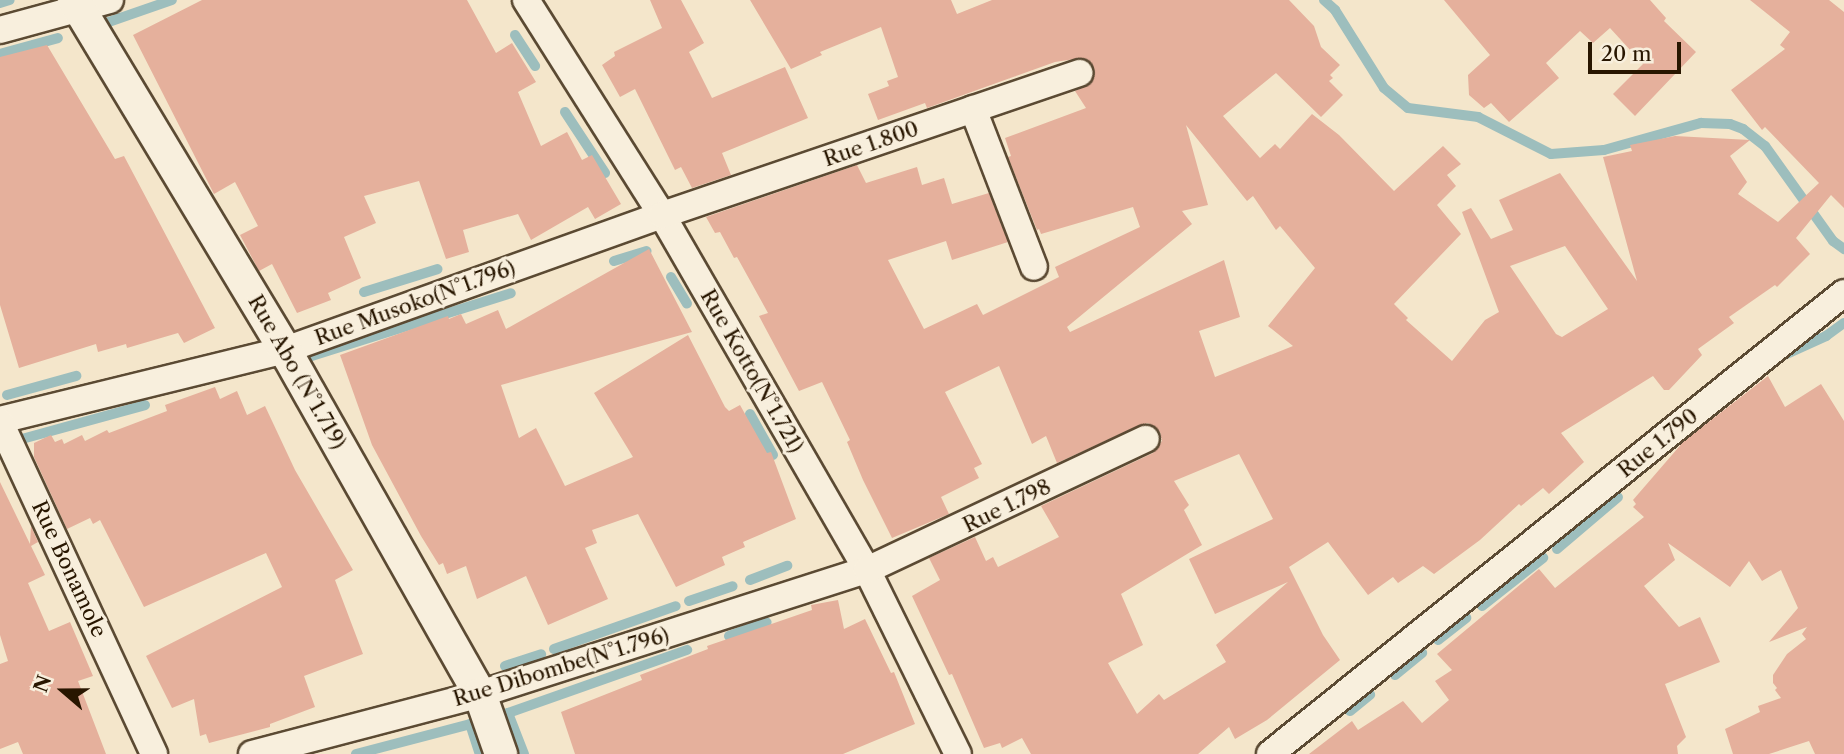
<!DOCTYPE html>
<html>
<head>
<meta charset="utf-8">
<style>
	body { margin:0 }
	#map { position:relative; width:1844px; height:754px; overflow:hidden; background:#f4e6cb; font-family:"Libre Caslon Text",serif }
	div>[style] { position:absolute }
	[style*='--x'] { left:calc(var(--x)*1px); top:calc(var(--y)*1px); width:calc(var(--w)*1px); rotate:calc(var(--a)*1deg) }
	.stream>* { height:10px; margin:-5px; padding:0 5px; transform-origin:5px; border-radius:5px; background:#9dbebd }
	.building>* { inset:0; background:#e5b09c }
	.roads { filter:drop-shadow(2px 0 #5b4a33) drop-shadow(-2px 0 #5b4a33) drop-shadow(0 2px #5b4a33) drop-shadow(0 -2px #5b4a33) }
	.minor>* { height:26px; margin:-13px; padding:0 13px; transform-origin:13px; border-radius:13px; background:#f8efdd }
	.tertiary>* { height:32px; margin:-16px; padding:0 16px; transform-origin:16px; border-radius:16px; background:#f8efdd }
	span { translate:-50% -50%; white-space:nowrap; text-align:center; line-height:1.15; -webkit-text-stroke:6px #f8efdd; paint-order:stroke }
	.street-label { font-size:21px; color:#281600 }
	.north { position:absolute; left:28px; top:656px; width:70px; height:70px; -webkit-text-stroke:5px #f8efdd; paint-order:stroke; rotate:290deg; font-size:19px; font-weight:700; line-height:28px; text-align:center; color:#281600 }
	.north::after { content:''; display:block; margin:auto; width:24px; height:32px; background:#281600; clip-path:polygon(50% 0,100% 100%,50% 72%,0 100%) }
	.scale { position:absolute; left:1588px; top:42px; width:93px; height:32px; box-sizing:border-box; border:4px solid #281600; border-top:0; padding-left:9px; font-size:21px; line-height:24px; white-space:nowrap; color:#281600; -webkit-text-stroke:5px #f8efdd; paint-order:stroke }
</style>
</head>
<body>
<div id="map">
	<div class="stream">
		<div style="--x:1324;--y:0;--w:15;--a:42"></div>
		<div style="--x:1335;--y:10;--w:92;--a:57.9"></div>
		<div style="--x:1384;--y:88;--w:31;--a:40"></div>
		<div style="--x:1408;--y:108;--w:71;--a:7.3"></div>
		<div style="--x:1478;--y:117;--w:82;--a:26.9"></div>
		<div style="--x:1551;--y:154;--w:53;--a:-4.3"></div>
		<div style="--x:1604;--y:150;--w:101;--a:-15.6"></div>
		<div style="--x:1701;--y:123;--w:29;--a:2"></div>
		<div style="--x:1730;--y:124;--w:14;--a:21"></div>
		<div style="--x:1743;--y:129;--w:28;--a:38"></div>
		<div style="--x:1765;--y:146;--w:117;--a:54.4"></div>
		<div style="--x:1833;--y:241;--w:14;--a:36"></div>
		<div style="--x:0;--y:3;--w:10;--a:-17"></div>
		<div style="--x:100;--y:25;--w:76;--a:-19.1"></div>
		<div style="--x:515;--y:35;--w:37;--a:57"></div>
		<div style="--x:0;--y:54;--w:60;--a:-15.4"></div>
		<div style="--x:565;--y:112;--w:73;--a:56.7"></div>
		<div style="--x:614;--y:261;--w:34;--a:-17"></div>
		<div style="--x:671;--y:277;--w:31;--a:59"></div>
		<div style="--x:364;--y:292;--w:77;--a:-17.3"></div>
		<div style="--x:1780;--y:357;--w:51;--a:-24.5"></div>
		<div style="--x:1826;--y:336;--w:22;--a:-36"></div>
		<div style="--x:299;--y:360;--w:222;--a:-17.5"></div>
		<div style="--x:7;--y:395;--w:72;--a:-15.4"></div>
		<div style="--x:750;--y:414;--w:47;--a:60.7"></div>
		<div style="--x:11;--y:442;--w:139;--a:-15.4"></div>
		<div style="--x:1557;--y:549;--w:80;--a:-40.4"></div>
		<div style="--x:750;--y:580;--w:40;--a:-21"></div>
		<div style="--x:689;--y:601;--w:46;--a:-18.8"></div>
		<div style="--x:1482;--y:606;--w:78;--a:-38.2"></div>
		<div style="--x:729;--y:636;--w:40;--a:-20.2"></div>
		<div style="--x:1438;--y:640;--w:36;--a:-38"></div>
		<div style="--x:554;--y:649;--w:129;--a:-19.4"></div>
		<div style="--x:505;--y:666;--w:38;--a:-18"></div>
		<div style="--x:1395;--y:675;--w:35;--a:-39"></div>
		<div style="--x:1350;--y:711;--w:26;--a:-39"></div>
		<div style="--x:356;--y:754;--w:118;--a:-14.7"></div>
		<div style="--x:470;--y:724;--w:32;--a:72"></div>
		<div style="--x:524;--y:754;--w:44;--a:-111.3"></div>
		<div style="--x:508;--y:713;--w:190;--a:-19.4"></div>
	</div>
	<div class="building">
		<div style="clip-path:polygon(202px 0,467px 0,496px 53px,512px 43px,536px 82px,518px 92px,541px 146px,567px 132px,582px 160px,592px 155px,621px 204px,595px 219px,588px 207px,531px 240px,518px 214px,463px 230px,469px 252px,446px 259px,419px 181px,364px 196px,376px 223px,344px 237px,361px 278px,328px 293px,331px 300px,297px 313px,272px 264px,259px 271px,240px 235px,258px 226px,235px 182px,214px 194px,133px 35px)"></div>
		<div style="clip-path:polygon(650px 0,681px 0,704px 43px,689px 52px,712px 98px,785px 67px,808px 118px,722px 153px,731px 175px,692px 188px,681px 167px,675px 170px,635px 89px,620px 97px,602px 65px,615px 56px,614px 52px,662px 28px)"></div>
		<div style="clip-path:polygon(evenodd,750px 0,951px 0,957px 14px,992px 0,1289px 0,1314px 26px,1321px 47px,1340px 65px,1330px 75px,1333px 78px,1329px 81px,1343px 95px,1321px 117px,1276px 73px,1223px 116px,1260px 158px,1275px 144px,1280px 149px,1312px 114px,1339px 135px,1394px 191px,1443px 146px,1461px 164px,1447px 175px,1456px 186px,1437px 205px,1461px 234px,1394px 304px,1408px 318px,1406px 320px,1452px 361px,1485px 320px,1499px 312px,1462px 212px,1471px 208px,1491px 239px,1513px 230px,1499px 200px,1560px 173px,1637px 281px,1603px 157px,1632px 151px,1630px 145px,1675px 136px,1750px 140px,1730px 156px,1747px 182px,1738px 194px,1778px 222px,1819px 183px,1765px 127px,1762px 130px,1731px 90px,1785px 49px,1780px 45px,1790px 32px,1750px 0,1829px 0,1844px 12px,1844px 208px,1831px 195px,1796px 238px,1810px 254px,1777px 287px,1775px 285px,1729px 317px,1734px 323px,1698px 349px,1702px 355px,1669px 390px,1664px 390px,1653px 376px,1561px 433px,1584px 462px,1549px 494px,1543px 488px,1521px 506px,1519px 504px,1480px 540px,1434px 574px,1423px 566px,1398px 583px,1393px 577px,1368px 595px,1328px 542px,1289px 567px,1323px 635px,1340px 660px,1267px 720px,1235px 739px,1229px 727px,1198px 754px,1031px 754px,1022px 738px,1002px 748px,1000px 743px,984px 748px,952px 674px,949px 675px,912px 596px,940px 580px,929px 558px,975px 537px,986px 561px,993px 557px,998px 567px,1059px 537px,1041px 506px,1153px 453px,1162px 441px,1160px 432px,1148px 423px,1140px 425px,1057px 463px,1046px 436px,1032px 444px,999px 366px,945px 392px,982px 464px,974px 468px,979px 478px,941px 497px,949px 514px,892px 538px,863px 480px,847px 442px,850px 440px,822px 382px,799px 391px,759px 316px,768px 313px,737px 257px,734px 258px,720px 232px,715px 233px,706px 217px,857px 165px,866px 183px,917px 167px,922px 185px,944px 178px,952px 204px,989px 193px,1008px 242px,952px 260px,946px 241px,888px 260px,924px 329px,977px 304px,983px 315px,1059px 277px,1055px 267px,1140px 227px,1133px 207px,1041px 234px,1039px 229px,1037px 230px,1008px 157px,1011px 156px,1005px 138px,1086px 108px,1075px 91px,1091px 83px,1094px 69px,1081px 58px,1055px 62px,927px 108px,925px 103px,878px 120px,868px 94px,889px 86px,887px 81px,898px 77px,881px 27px,820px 52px,822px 55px,791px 69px,750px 0,1186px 125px,1247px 201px,1253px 196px,1276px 230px,1280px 226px,1315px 268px,1268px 326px,1293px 346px,1215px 377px,1199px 331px,1240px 317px,1224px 260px,1070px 332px,1067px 327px,1192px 224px,1182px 211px,1208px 205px,1186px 125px,750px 0,1565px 246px,1608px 309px,1562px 337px,1556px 334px,1510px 266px,1565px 246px,750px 0,1239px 454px,1273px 519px,1189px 559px,1215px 614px,1288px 582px,1216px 645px,1226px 662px,1164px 700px,1159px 694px,1137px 714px,1108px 663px,1143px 645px,1121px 594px,1202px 545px,1184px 510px,1189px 505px,1174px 481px,1239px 454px)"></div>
		<div style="clip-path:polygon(1444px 0,1650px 0,1666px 18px,1664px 21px,1696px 52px,1635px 116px,1613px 94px,1643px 64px,1610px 28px,1593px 43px,1580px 31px,1546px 63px,1559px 78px,1509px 122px,1491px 103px,1484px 108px,1469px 95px,1468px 75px,1490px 55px)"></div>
		<div style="clip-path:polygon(47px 45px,115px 159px,124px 156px,215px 328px,184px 343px,178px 333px,127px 348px,126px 344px,98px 352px,96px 344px,19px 368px,0 305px,0 57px)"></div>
		<div style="clip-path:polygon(649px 249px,692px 332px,501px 385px,519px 438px,536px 428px,565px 486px,633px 457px,594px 393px,688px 335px,725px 407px,729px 411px,740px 405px,767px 453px,771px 452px,796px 519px,743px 542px,745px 547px,722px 557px,725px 565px,676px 587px,638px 514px,592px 530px,597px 543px,585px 548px,608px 599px,548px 625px,526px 576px,477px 599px,466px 566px,447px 574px,443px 563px,439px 565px,421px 536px,372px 445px,340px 355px,448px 316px,449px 319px,461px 314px,466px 324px,498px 310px,506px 329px)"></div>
		<div style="clip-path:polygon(1768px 376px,1785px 407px,1821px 384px,1844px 421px,1844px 754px,1815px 754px,1809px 741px,1769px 754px,1733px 754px,1725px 729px,1760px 712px,1758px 706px,1781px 698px,1775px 690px,1777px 688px,1773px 683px,1773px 675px,1787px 654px,1806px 639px,1802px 634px,1807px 627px,1769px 642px,1798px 608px,1781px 570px,1762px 581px,1749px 561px,1730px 587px,1668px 543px,1675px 560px,1644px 586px,1679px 627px,1700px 617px,1720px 662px,1665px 684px,1686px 737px,1677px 746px,1678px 754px,1309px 754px,1352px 721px,1358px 730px,1403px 701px,1422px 723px,1449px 700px,1435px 681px,1452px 670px,1437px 654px,1539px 569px,1555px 588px,1644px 517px,1633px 507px,1636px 504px,1633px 500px,1684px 441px)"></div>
		<div style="clip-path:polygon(215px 387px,220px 399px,237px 391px,247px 415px,265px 406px,295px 470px,353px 570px,335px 580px,363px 654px,304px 676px,315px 707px,270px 724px,270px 727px,209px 743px,206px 734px,200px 736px,194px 699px,172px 708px,146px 656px,282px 587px,266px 553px,144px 607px,100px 520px,93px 524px,90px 518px,67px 529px,34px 457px,34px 443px,51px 435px,55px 442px,62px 439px,64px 444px,82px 435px,85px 441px,107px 430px,109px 433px,167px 411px,165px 405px)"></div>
		<div style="clip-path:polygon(0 482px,30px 544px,31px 526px,38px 542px,31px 546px,45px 575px,28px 583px,49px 631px,70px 622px,93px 676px,78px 681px,106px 754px,23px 754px,18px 742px,0 749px,0 664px,8px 661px,0 635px)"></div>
		<div style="clip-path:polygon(838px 600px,844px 629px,865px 619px,891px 673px,894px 672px,915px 724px,843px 754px,575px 754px,561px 712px,642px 680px,640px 675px,708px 649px,707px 646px,812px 610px,811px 605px)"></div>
	</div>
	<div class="roads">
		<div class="minor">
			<div style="--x:526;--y:0;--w:254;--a:57.7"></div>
			<div style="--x:662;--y:215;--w:410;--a:60"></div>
			<div style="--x:867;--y:570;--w:205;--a:63.7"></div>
			<div style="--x:0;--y:30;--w:114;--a:-15.3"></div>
			<div style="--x:973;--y:109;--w:169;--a:68.9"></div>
			<div style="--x:0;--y:420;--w:293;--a:-13.8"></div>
			<div style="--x:285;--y:350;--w:400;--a:-19.7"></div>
			<div style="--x:662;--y:215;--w:441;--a:-18.8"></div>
			<div style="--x:0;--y:422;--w:366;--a:65.1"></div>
			<div style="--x:252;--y:754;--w:236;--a:-14.7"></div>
			<div style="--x:480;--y:694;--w:406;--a:-17.8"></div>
			<div style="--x:867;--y:570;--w:308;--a:-25.2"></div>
			<div style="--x:1270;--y:754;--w:736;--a:-38.77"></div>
		</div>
		<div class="tertiary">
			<div style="--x:74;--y:0;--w:409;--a:58.9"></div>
			<div style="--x:285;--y:350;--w:395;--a:60.5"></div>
			<div style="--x:480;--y:694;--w:64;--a:70.7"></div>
		</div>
	</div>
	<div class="street-label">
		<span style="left:871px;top:144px;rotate:-19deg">Rue 1.800</span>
		<span style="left:415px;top:303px;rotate:-20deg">Rue Musoko(N°1.796)</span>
		<span style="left:752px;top:371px;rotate:60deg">Rue Kotto(N°1.721)</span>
		<span style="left:297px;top:372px;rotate:60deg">Rue Abo (N°1.719)</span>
		<span style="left:1658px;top:443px;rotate:-39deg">Rue 1.790</span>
		<span style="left:1007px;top:506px;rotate:-26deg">Rue 1.798</span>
		<span style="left:69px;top:569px;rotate:65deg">Rue Bonamole</span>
		<span style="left:561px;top:667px;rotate:-17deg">Rue Dibombe(N°1.796)</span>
	</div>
	<div class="north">N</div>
	<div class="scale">20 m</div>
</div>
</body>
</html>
